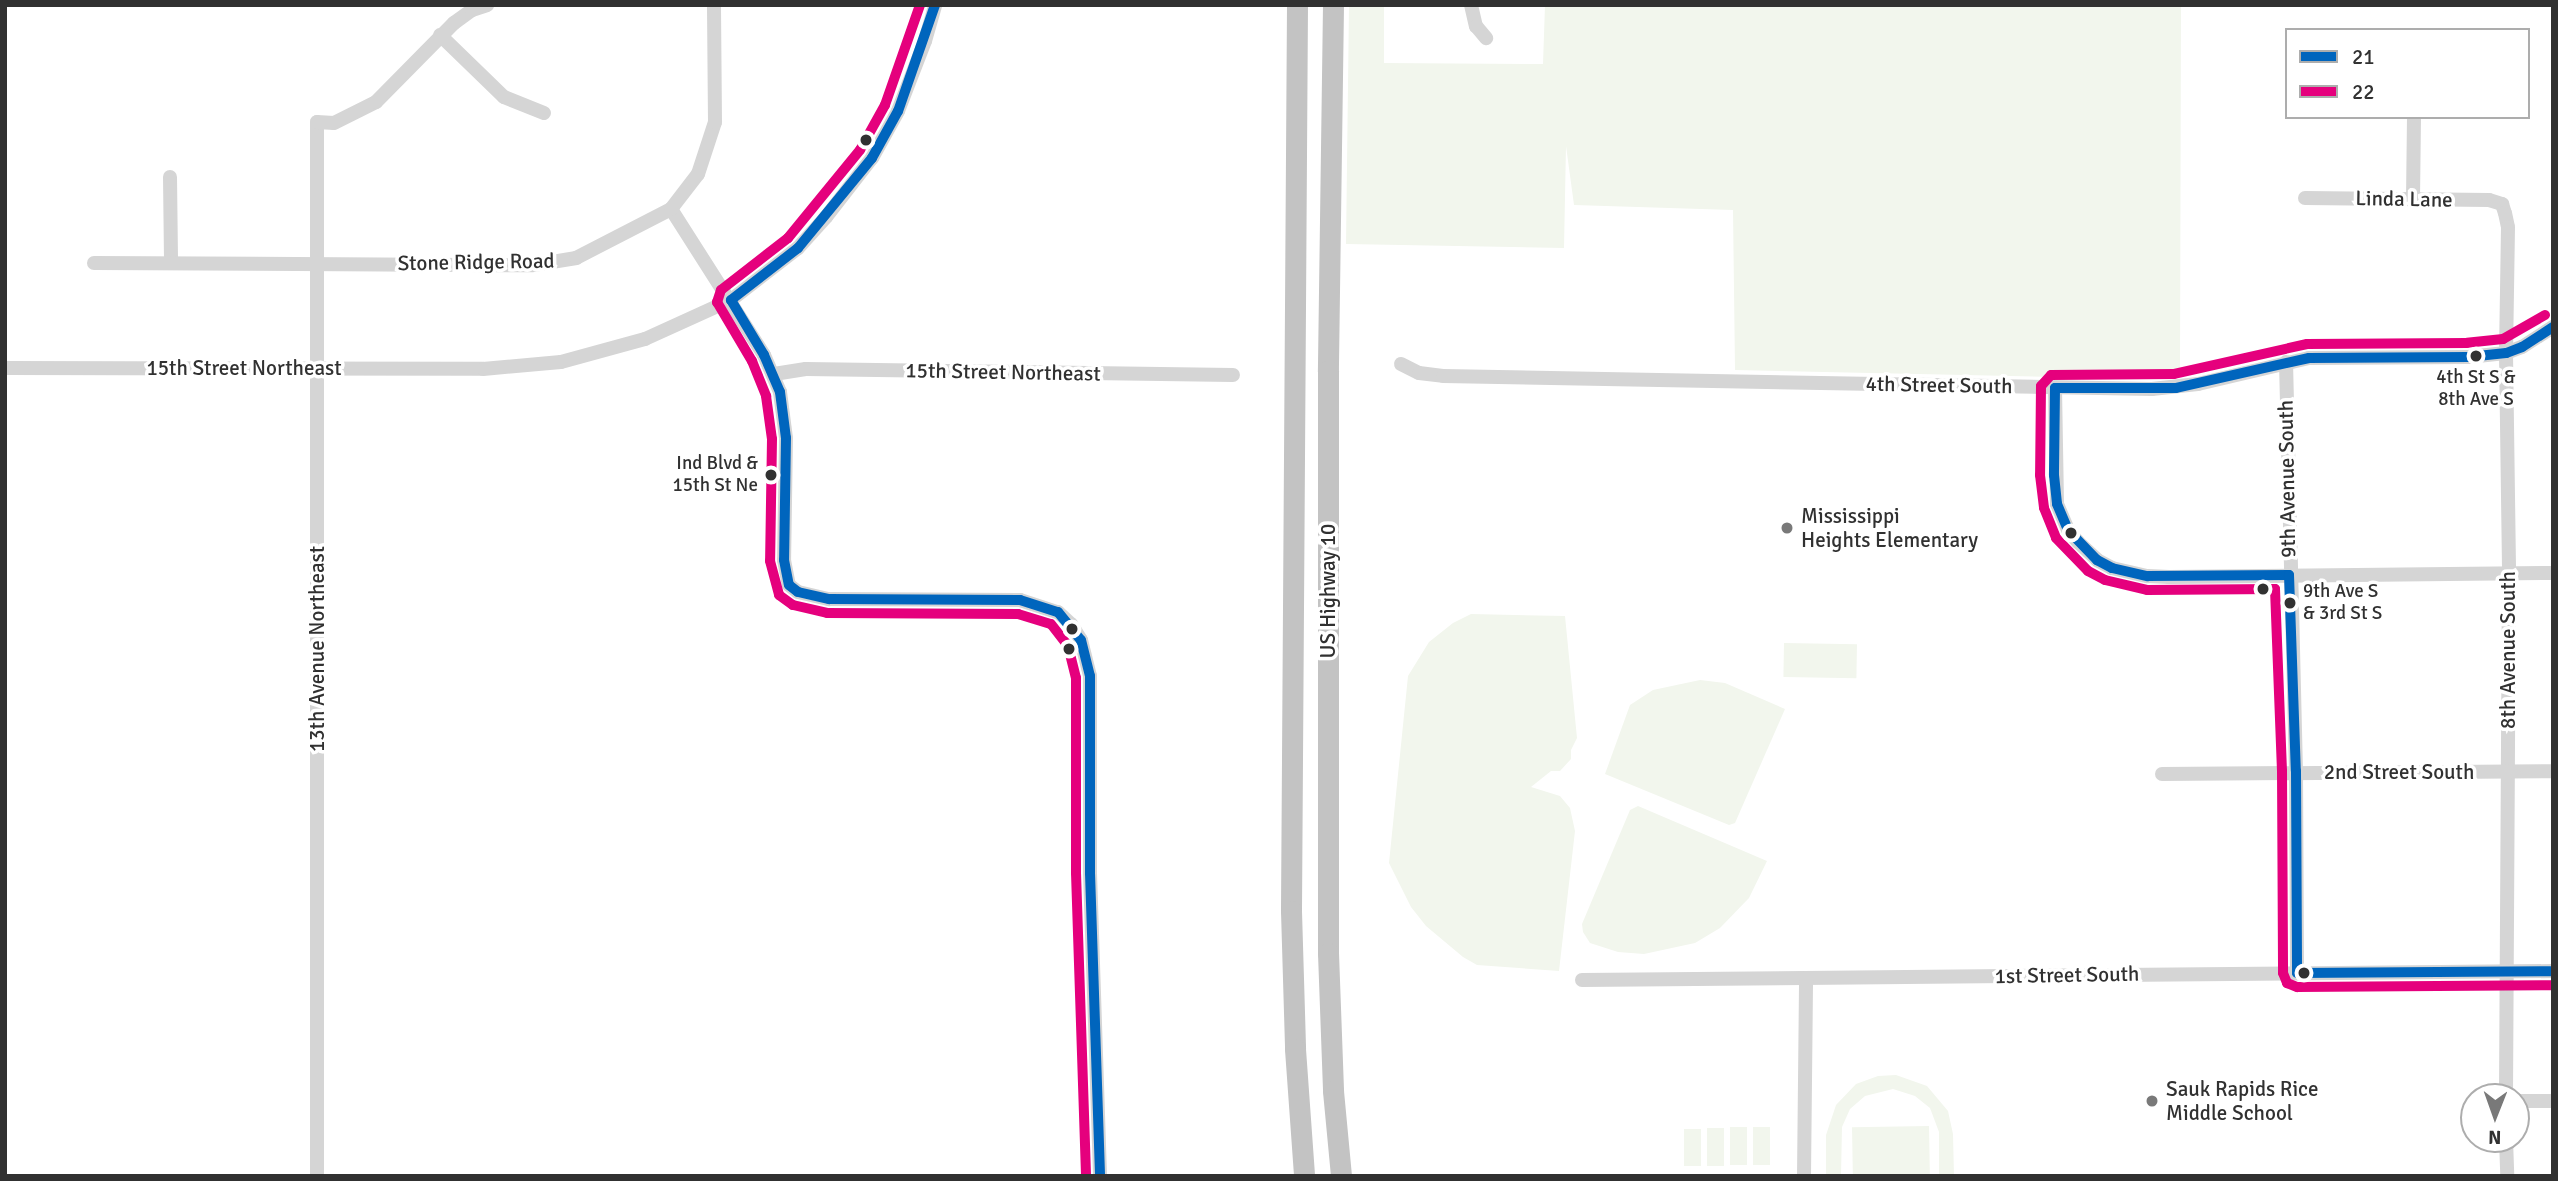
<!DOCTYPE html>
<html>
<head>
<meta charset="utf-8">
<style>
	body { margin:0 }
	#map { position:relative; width:2558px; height:1181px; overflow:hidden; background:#fff; font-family:Signika,sans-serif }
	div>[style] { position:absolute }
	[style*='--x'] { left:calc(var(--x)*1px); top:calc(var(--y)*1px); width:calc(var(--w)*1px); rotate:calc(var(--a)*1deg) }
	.green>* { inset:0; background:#f2f6ed; transform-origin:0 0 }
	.minor>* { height:14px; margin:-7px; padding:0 7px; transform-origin:7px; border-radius:7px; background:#d5d5d5 }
	.highway>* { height:21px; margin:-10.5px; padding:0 10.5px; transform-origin:10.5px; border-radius:10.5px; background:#c3c3c3 }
	.bus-1>* { height:10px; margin:-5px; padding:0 5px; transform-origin:5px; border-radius:5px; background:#0065bd }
	.bus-2>* { height:10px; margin:-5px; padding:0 5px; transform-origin:5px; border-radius:5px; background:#e5007d }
	.dots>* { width:19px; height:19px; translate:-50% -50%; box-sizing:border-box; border:4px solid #fff; border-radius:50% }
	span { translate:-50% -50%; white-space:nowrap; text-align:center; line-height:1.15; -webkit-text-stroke:7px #fff; paint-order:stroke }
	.bus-label { font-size:19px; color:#313131 }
	.right { translate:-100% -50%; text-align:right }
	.left { translate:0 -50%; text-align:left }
	.street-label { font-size:21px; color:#313131 }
	.poi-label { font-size:21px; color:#313131 }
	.frame { position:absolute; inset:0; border:7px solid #313131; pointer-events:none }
	.legend { position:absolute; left:2285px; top:28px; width:245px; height:91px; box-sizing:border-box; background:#fff; border:2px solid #adadad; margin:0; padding:9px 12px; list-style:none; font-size:21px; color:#313131 }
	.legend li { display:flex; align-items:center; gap:14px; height:35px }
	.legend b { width:35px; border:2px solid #adadad }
	.north { position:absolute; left:2460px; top:1083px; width:70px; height:70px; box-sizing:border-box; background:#fff; border:2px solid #adadad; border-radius:50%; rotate:181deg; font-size:19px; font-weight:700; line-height:28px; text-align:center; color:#313131 }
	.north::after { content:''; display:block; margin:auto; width:24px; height:32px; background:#797979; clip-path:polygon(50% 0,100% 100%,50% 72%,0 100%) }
</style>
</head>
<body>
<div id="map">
	<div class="green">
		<div style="clip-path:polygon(1349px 5px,1384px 5px,1384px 63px,1543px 64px,1545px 5px,2181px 5px,2180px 375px,2142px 379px,1735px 370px,1733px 210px,1574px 205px,1566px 146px,1564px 248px,1346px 244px)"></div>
		<div style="clip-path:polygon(1471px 614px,1565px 616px,1577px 738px,1571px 750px,1571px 759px,1560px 771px,1551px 771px,1531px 787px,1560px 796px,1570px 808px,1575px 831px,1559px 971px,1477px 965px,1463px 957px,1426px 926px,1411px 907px,1389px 863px,1408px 676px,1429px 642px,1453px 623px)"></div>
		<div style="left:1784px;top:643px;width:73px;height:34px;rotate:1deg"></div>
		<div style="clip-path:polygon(1700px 680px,1725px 683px,1785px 709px,1735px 823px,1729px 825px,1605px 774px,1630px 705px,1653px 690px)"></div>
		<div style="clip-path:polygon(1638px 806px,1767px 861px,1749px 898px,1720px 928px,1695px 943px,1644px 954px,1618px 952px,1590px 943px,1583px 932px,1582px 924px,1630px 810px)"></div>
		<div style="clip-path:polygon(1896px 1075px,1927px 1086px,1948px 1111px,1953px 1134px,1954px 1176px,1939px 1176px,1939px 1132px,1930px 1108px,1915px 1096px,1893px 1089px,1865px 1096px,1850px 1109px,1842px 1127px,1841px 1176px,1826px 1176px,1826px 1135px,1836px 1105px,1856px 1084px,1878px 1076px)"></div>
		<div style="left:1929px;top:1126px;width:50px;height:77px;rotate:89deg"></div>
		<div style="left:1730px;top:1127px;width:17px;height:38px"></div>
		<div style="left:1753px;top:1127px;width:17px;height:38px"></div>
		<div style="left:1707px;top:1128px;width:17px;height:38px"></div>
		<div style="left:1684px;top:1129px;width:17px;height:37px"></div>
	</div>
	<div class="minor">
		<div style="--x:1471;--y:5;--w:22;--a:77"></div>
		<div style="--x:1476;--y:26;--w:16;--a:50"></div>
		<div style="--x:440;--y:35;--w:89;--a:44.1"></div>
		<div style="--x:504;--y:97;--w:43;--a:21.8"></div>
		<div style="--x:170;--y:177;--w:85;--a:89.3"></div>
		<div style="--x:2305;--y:198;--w:184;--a:0.6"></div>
		<div style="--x:2489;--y:200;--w:14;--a:17"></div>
		<div style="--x:2502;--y:204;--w:9;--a:72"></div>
		<div style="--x:2505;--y:213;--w:14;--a:78"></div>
		<div style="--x:2508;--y:227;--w:126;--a:90.9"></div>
		<div style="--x:2506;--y:353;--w:220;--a:89.2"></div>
		<div style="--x:2509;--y:573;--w:524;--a:90.33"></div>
		<div style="--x:2413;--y:199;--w:82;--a:-89.3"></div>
		<div style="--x:671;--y:209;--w:173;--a:57.5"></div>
		<div style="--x:764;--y:355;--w:40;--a:66.6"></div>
		<div style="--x:780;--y:392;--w:46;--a:82.6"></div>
		<div style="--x:786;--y:438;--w:122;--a:90.9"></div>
		<div style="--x:784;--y:560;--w:25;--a:79"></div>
		<div style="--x:789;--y:585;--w:11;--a:38"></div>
		<div style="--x:798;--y:592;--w:32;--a:13"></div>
		<div style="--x:829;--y:599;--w:191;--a:0.3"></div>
		<div style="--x:1020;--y:600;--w:40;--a:18"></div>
		<div style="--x:1058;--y:612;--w:18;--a:43"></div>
		<div style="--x:1071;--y:624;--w:19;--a:58"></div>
		<div style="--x:1081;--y:640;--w:37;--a:76"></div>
		<div style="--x:1090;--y:676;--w:197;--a:90"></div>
		<div style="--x:1090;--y:873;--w:303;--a:88.1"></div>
		<div style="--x:94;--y:263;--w:439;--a:0.3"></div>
		<div style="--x:533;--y:265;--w:44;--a:-9.2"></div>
		<div style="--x:576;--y:258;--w:107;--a:-27.3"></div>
		<div style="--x:671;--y:209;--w:44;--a:-52.4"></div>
		<div style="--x:698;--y:174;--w:55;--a:-71.9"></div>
		<div style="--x:715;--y:122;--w:117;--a:-90.5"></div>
		<div style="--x:2286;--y:362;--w:409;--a:88.6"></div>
		<div style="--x:2296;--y:771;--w:202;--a:89.7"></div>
		<div style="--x:1401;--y:364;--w:20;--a:27"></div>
		<div style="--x:1419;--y:373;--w:24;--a:7"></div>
		<div style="--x:1443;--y:376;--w:709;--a:1.05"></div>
		<div style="--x:2152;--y:389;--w:46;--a:-6.2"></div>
		<div style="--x:2198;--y:384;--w:114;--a:-13.2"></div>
		<div style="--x:2309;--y:358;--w:159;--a:-0.4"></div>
		<div style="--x:2468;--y:357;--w:38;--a:-6"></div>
		<div style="--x:2506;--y:353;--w:17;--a:-21"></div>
		<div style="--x:2522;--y:347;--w:37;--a:-33"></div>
		<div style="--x:5;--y:368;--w:478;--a:0.1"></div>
		<div style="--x:483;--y:369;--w:78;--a:-5.1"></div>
		<div style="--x:561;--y:362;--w:87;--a:-15.3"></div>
		<div style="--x:645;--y:339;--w:94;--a:-24.4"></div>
		<div style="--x:731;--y:300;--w:85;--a:-37.8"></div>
		<div style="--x:798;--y:248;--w:42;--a:-47.9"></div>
		<div style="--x:826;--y:217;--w:75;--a:-52.1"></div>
		<div style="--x:872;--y:158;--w:54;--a:-61"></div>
		<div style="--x:898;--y:111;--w:75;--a:-68.9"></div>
		<div style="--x:925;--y:41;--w:37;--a:-74"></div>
		<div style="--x:774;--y:374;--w:32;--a:-9"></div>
		<div style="--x:806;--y:369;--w:427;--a:0.8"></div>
		<div style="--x:2055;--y:388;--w:116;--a:89"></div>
		<div style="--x:2057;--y:504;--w:28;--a:67"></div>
		<div style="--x:2068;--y:530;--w:16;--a:50"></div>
		<div style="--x:2078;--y:542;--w:26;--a:43"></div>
		<div style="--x:2097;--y:560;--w:17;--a:28"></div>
		<div style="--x:2112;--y:568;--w:37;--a:13"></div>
		<div style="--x:2148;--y:576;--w:21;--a:3"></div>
		<div style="--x:2169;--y:577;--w:384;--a:-0.6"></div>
		<div style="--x:2162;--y:774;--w:391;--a:-0.4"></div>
		<div style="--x:1582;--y:980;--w:971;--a:-0.53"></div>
		<div style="--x:2516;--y:1101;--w:37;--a:0"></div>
		<div style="--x:2506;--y:1139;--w:37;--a:88"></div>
		<div style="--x:317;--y:1176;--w:1054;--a:-90"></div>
		<div style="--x:317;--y:122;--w:17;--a:3"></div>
		<div style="--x:334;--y:123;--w:47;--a:-26.6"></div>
		<div style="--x:376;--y:102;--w:111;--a:-45.4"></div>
		<div style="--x:454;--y:23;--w:22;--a:-36"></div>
		<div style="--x:472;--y:10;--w:16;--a:-18"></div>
		<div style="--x:1804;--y:1176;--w:198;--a:-89.4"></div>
	</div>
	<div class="highway">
		<div style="--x:1297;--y:5;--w:906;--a:90.38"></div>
		<div style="--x:1291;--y:911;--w:138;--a:88.3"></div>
		<div style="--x:1295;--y:1049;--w:127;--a:85.9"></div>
		<div style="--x:1333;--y:5;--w:366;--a:90.8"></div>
		<div style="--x:1328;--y:371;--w:582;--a:90"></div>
		<div style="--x:1328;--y:953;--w:138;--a:87.9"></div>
		<div style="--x:1333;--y:1091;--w:85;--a:84.6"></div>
	</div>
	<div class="bus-1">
		<div style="--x:935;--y:5;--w:112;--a:109.2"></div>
		<div style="--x:898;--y:111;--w:54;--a:119"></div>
		<div style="--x:872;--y:158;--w:117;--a:129.4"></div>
		<div style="--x:798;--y:248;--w:85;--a:142.2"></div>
		<div style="--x:731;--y:300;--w:64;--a:59"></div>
		<div style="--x:764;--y:355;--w:40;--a:66.6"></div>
		<div style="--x:780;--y:392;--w:46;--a:82.6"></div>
		<div style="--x:786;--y:438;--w:122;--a:90.9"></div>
		<div style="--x:784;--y:560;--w:25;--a:79"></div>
		<div style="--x:789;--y:585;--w:11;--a:38"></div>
		<div style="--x:798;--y:592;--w:32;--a:13"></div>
		<div style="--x:829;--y:599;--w:191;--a:0.3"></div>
		<div style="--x:1020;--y:600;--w:40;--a:18"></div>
		<div style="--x:1058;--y:612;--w:36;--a:51"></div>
		<div style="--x:1081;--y:640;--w:37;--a:76"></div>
		<div style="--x:1090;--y:676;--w:197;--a:90"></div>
		<div style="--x:1090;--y:873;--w:303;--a:88.1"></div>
		<div style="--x:2553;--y:327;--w:37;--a:147"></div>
		<div style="--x:2522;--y:347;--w:17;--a:159"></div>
		<div style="--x:2506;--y:353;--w:38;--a:174"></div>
		<div style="--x:2468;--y:357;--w:159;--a:179.6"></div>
		<div style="--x:2309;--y:358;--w:136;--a:167.3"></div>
		<div style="--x:2176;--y:388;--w:121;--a:180"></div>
		<div style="--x:2055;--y:388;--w:87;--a:90.7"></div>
		<div style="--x:2054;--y:475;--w:29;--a:84"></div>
		<div style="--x:2057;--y:504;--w:28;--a:67"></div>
		<div style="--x:2068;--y:530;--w:42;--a:46"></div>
		<div style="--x:2097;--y:560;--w:17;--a:28"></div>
		<div style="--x:2112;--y:568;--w:37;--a:13"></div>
		<div style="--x:2148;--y:576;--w:141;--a:-0.4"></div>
		<div style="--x:2289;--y:575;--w:196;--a:88"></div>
		<div style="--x:2296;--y:771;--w:202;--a:89.7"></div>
		<div style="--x:2297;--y:973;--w:256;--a:-0.4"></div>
	</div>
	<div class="bus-2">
		<div style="--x:920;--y:5;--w:106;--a:109.3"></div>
		<div style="--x:885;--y:105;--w:51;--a:119.1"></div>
		<div style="--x:860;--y:150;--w:114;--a:129.3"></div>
		<div style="--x:788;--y:238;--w:85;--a:142.2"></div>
		<div style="--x:721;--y:290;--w:13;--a:108"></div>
		<div style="--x:717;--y:302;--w:69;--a:59.3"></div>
		<div style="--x:752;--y:361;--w:38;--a:68"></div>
		<div style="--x:766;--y:396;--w:43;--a:82.1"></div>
		<div style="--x:772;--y:439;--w:122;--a:90.9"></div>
		<div style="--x:770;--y:561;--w:35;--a:75"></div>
		<div style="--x:779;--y:595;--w:17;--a:36"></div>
		<div style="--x:793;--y:605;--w:35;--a:13"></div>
		<div style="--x:827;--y:613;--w:191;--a:0.3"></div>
		<div style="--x:1018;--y:614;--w:34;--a:17"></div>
		<div style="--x:1051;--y:624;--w:28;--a:52"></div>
		<div style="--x:1068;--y:646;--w:33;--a:76"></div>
		<div style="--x:1076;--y:678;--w:195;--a:90"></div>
		<div style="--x:1076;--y:873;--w:303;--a:88.1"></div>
		<div style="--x:2545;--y:315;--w:48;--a:150.3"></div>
		<div style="--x:2503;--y:339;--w:36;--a:174"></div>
		<div style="--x:2467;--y:343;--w:160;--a:179.6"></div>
		<div style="--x:2307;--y:344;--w:136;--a:167.3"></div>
		<div style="--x:2174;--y:374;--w:123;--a:179.5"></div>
		<div style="--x:2051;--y:375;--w:15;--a:132"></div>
		<div style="--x:2041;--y:386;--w:89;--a:90.6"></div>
		<div style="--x:2040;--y:475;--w:33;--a:83"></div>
		<div style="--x:2044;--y:508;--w:32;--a:68"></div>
		<div style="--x:2056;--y:538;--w:46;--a:45.9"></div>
		<div style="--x:2088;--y:571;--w:19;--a:28"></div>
		<div style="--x:2105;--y:580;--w:43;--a:13.4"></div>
		<div style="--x:2147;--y:590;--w:128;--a:-0.4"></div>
		<div style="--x:2275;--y:589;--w:182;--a:87.8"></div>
		<div style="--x:2282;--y:771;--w:202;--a:89.7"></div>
		<div style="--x:2283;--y:973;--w:11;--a:68"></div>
		<div style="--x:2287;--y:983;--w:11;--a:22"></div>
		<div style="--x:2297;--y:987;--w:256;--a:-0.4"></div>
	</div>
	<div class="dots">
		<div style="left:866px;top:140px;background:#313131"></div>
		<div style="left:2476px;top:356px;background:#313131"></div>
		<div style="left:771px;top:475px;background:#313131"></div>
		<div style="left:1787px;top:528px;background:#797979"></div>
		<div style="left:2071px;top:533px;background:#313131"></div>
		<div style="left:2263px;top:589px;background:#313131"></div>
		<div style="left:2290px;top:603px;background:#313131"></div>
		<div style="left:1072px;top:629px;background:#313131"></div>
		<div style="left:1069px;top:649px;background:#313131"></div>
		<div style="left:2304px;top:973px;background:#313131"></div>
		<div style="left:2152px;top:1101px;background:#797979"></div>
	</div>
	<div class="bus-label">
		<span style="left:2476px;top:389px">4th St S &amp;<br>8th Ave S</span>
		<span class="right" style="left:758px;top:475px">Ind Blvd &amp;<br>15th St Ne</span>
		<span class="left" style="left:2303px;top:603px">9th Ave S<br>&amp; 3rd St S</span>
	</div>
	<div class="street-label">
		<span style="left:2404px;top:199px;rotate:1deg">Linda Lane</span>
		<span style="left:476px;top:262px;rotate:-1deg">Stone Ridge Road</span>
		<span style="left:244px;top:368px">15th Street Northeast</span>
		<span style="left:1003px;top:372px;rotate:1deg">15th Street Northeast</span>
		<span style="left:1939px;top:385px;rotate:1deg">4th Street South</span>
		<span style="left:2287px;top:479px;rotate:-91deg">9th Avenue South</span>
		<span style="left:1328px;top:591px;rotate:-90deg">US Highway 10</span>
		<span style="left:317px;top:649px;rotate:-90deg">13th Avenue Northeast</span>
		<span style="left:2508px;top:650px;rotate:-90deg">8th Avenue South</span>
		<span style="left:2399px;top:772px">2nd Street South</span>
		<span style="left:2067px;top:975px;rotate:-1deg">1st Street South</span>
	</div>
	<div class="poi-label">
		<span class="left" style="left:1801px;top:528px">Mississippi<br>Heights Elementary</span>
		<span class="left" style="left:2166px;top:1101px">Sauk Rapids Rice<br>Middle School</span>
	</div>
	<div class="frame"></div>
	<ul class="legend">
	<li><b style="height:9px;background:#0065bd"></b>21</li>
	<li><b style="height:9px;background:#e5007d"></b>22</li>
	</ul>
	<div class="north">N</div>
</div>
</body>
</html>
